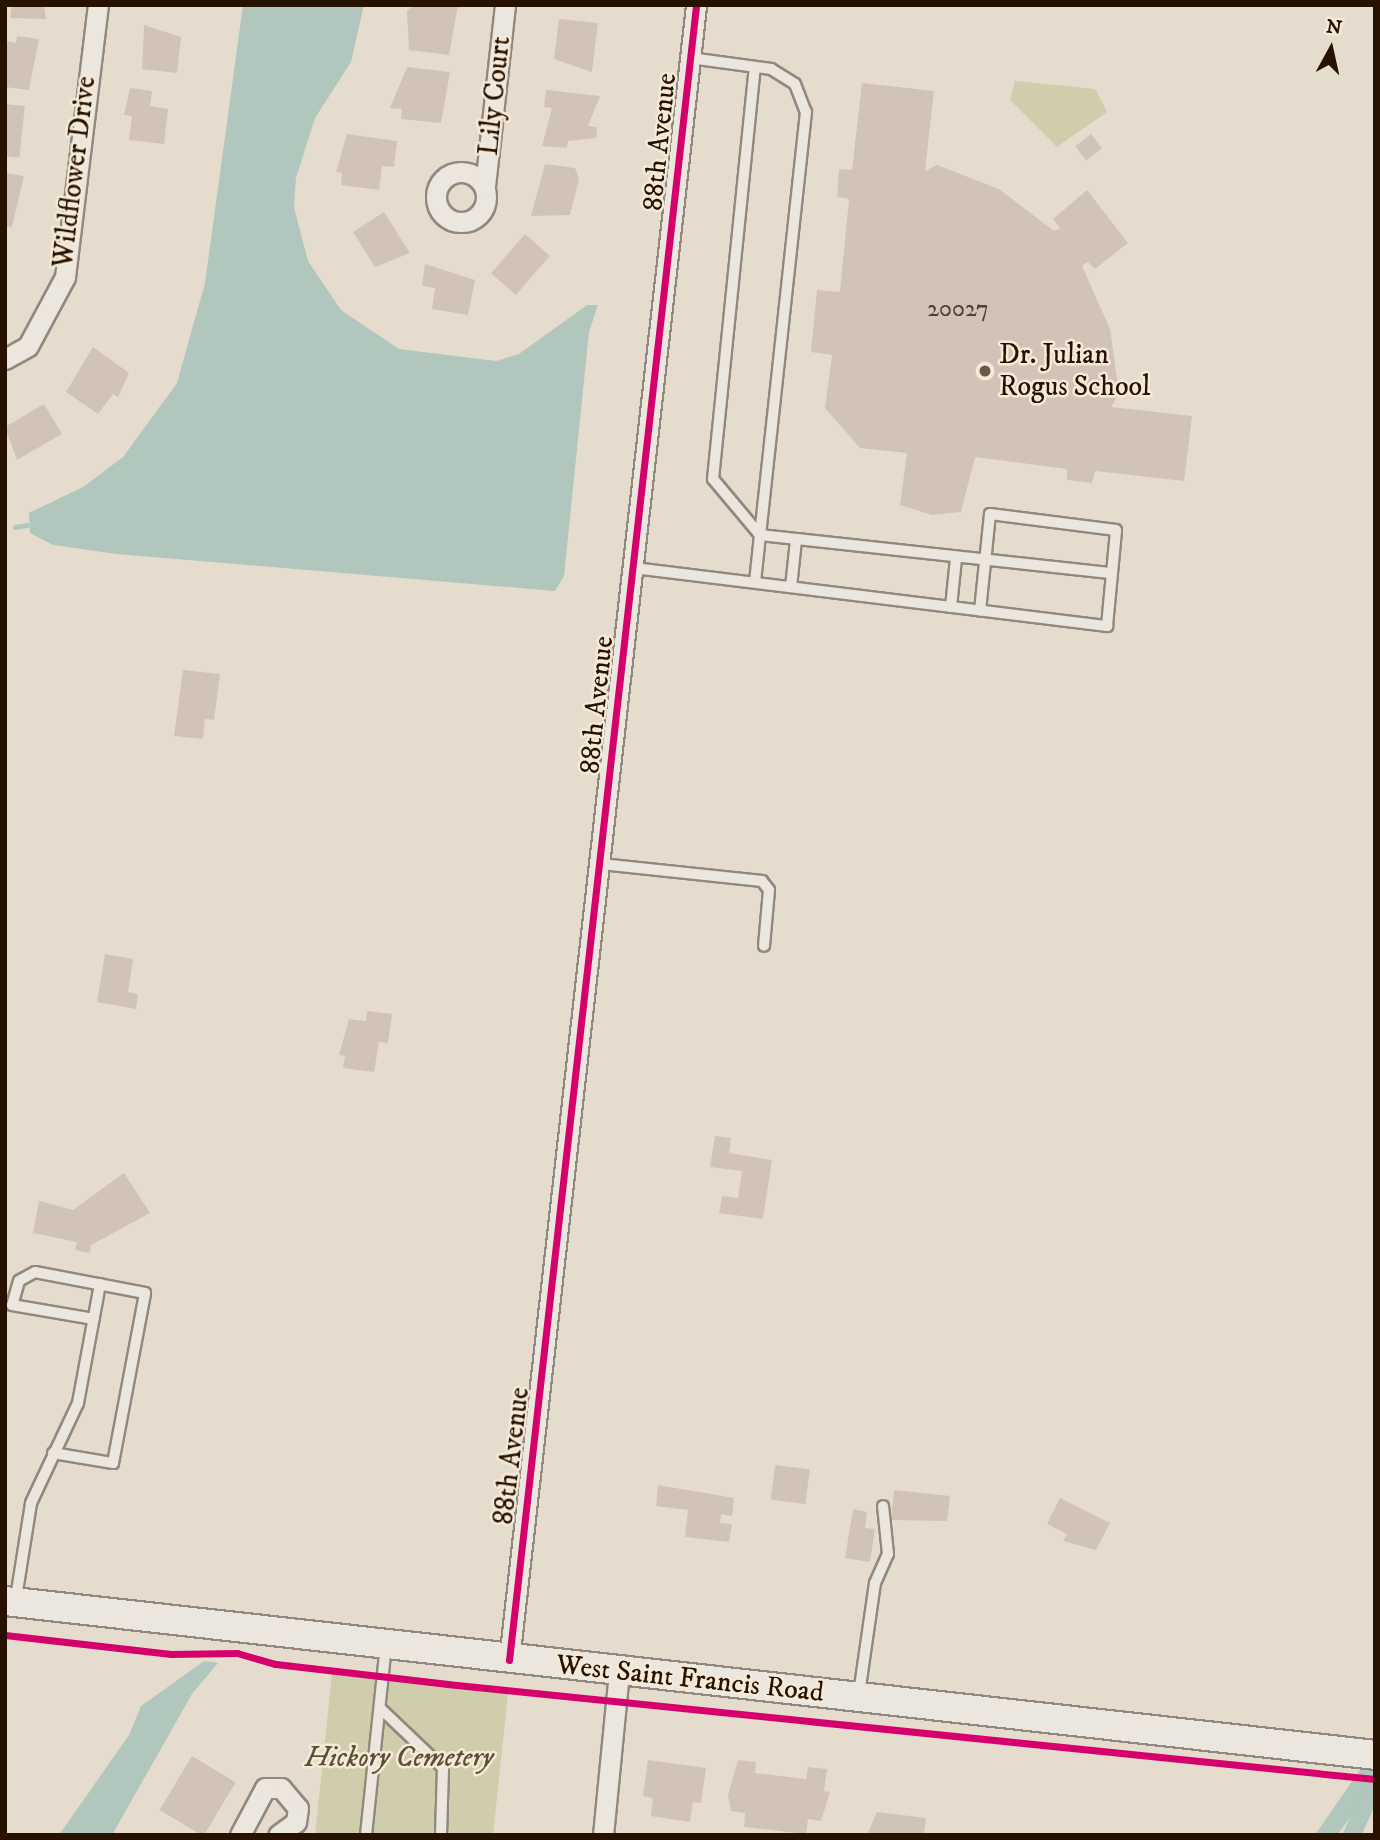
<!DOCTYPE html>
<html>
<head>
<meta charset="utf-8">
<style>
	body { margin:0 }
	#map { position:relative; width:1380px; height:1840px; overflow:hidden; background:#e6dcce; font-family:"IM FELL DW Pica",serif }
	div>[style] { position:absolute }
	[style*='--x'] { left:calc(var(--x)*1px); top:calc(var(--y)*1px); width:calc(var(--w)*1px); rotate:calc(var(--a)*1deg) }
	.green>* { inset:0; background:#cfcdac; transform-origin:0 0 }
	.water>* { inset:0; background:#b1c6bc }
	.stream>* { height:5px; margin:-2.5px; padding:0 2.5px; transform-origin:2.5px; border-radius:2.5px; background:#b1c6bc }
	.canal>* { height:18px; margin:-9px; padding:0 9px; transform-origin:9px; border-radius:9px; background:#b1c6bc }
	.building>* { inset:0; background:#d2c3b9; transform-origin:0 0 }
	.roads { filter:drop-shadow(2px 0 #91897f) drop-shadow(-2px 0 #91897f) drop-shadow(0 2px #91897f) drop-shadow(0 -2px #91897f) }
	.lane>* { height:10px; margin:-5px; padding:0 5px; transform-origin:5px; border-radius:5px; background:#ebe6de }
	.street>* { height:19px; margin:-9.5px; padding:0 9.5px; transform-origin:9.5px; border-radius:9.5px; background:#ebe6de }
	.street>.ring { margin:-9.5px; padding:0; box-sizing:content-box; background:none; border:19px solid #ebe6de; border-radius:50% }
	.secondary>* { height:28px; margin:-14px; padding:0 14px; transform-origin:14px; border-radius:14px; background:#ebe6de }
	.cycleway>* { height:7px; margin:-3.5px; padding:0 3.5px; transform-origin:3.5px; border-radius:3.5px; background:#d6006c }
	.dots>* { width:19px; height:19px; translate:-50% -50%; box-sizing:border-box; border:4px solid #f5ead8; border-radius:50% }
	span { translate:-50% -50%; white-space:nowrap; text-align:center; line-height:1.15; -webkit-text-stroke:5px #f5ead8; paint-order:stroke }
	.number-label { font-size:24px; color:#523e2e }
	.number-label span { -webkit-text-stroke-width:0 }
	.street-label { font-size:28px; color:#271200 }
	.poi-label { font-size:28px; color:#271200 }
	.left { translate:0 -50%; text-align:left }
	.park-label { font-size:28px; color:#5c4f33; font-style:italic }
	.frame { position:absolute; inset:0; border:7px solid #271200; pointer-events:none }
	.north { position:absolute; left:1296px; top:14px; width:70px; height:70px; -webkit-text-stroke:5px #f5ead8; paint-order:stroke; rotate:8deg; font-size:19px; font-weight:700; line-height:28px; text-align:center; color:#271200 }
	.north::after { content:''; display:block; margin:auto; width:24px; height:32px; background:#271200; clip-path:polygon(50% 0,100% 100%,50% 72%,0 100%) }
</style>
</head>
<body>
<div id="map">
	<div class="green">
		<div style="clip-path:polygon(1015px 81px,1095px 89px,1107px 112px,1057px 147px,1010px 100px)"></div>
		<div style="left:332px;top:1674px;width:177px;height:162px;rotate:6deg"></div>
	</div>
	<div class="water">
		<div style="clip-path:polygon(243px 5px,364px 5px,351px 62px,315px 118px,296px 178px,294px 207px,308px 261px,341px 310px,399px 349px,496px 361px,519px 354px,587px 305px,598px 305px,589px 332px,564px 576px,555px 591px,117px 554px,53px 545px,30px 533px,29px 513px,83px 487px,123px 457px,177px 383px,205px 283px)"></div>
		<div style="clip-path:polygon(204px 1661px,218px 1663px,192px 1694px,112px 1835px,59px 1835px,129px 1735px,141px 1706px)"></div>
		<div style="clip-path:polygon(1375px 1748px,1375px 1780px,1344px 1826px,1337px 1835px,1315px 1835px)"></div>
	</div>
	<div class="stream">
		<div style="--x:15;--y:527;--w:12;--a:-9"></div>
	</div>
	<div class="canal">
		<div style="--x:1352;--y:1835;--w:58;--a:-66.5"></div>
	</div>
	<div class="building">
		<div style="clip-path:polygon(12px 5px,44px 5px,46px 19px,10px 18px)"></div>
		<div style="clip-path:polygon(414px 5px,458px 5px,449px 55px,409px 50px,407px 11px)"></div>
		<div style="clip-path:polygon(559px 19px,598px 23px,592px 72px,554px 59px)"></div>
		<div style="clip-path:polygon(144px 25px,181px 37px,177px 73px,142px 69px)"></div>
		<div style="clip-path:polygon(17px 36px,39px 39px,29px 90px,5px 87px,5px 41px,16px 43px)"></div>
		<div style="clip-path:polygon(407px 67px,450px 72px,441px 123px,401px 119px,402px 109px,390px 108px)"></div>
		<div style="clip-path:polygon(862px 83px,934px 91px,925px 171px,937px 165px,999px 189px,1054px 231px,1060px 228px,1053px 219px,1087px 190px,1128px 243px,1095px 269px,1088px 262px,1082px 266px,1110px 329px,1119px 393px,1111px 407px,1192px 416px,1184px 481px,1095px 471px,1092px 483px,1067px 480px,1067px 469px,975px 457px,961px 512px,932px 515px,900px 505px,907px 453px,860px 448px,825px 408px,832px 355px,811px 352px,817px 290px,840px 292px,849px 199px,837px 197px,839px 169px,852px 170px)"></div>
		<div style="clip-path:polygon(130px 88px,152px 91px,150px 106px,168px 109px,164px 144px,129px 140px,132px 116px,124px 115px)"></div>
		<div style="clip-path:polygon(546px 90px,600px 96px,588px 126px,597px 127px,596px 138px,568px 141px,567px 148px,542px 146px,552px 108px,544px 107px)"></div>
		<div style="left:5px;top:104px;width:20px;height:52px;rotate:6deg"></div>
		<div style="clip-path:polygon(347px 134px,397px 141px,394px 167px,382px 166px,379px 190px,341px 185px,342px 173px,336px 172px)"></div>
		<div style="left:1091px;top:134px;width:18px;height:20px;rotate:52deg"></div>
		<div style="clip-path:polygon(545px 164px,575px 168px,579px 179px,570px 215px,531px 216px)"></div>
		<div style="clip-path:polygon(5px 173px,24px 176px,12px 227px,5px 226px)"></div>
		<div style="clip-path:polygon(384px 212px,410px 253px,375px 267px,353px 232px)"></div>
		<div style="left:525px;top:234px;width:33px;height:52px;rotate:41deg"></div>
		<div style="clip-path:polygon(425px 264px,475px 280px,468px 315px,432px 309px,435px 288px,422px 286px)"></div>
		<div style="clip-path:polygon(93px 347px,129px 373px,118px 397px,113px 394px,98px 414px,66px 392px)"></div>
		<div style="clip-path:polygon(44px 404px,62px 434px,17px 460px,5px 427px)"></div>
		<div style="clip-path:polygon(183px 670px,220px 674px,214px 720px,205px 719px,203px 739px,174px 736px)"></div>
		<div style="clip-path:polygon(105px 954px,133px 959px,128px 992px,138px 994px,136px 1009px,97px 1002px)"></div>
		<div style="clip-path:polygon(367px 1011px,392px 1014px,388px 1043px,379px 1042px,374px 1072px,343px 1068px,345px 1056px,339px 1055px,349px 1019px,366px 1021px)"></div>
		<div style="clip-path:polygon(715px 1136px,731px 1138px,729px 1153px,772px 1160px,763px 1219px,719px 1213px,722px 1196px,738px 1198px,742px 1171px,710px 1167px)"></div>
		<div style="clip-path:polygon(124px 1173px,150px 1213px,91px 1245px,90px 1253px,75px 1250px,77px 1242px,33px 1233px,39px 1201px,73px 1210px)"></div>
		<div style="left:775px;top:1465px;width:35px;height:35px;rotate:7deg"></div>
		<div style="clip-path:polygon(658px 1485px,734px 1498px,732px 1516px,721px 1514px,720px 1523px,732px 1524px,729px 1542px,685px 1537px,688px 1510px,656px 1506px)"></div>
		<div style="clip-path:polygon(894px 1490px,950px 1496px,947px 1521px,891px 1520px)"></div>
		<div style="clip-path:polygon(1060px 1498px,1110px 1523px,1096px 1550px,1063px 1541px,1067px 1534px,1047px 1524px)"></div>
		<div style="clip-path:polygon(853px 1509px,867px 1512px,865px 1528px,875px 1529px,870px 1562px,845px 1558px)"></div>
		<div style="left:192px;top:1756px;width:51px;height:63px;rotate:31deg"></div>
		<div style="clip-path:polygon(648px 1760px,706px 1768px,701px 1803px,693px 1802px,690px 1822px,651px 1816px,653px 1798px,643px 1796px)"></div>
		<div style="clip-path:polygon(738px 1760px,756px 1762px,755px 1773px,806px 1779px,808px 1767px,827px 1769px,824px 1791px,830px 1792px,821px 1821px,808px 1819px,806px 1834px,744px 1827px,745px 1813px,731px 1811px,728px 1795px)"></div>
		<div style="clip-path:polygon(877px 1812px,926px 1818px,924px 1835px,867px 1835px)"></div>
	</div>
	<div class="roads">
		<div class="lane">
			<div style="--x:690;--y:58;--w:82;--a:7.7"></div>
			<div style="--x:771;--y:69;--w:28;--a:32"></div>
			<div style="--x:795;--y:84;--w:30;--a:69"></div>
			<div style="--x:806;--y:112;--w:425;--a:96.2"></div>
			<div style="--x:760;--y:535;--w:354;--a:6.2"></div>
			<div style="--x:634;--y:568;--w:477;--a:7"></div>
			<div style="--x:1107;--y:626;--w:96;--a:-84.6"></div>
			<div style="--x:1116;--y:530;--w:127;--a:-172.8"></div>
			<div style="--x:990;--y:514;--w:97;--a:95.9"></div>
			<div style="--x:755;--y:582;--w:47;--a:-83.9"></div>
			<div style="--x:760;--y:535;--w:73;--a:-130"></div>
			<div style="--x:713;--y:479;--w:414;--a:-84.2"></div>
			<div style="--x:791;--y:587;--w:47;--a:-83.9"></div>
			<div style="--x:951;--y:607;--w:48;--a:-84.1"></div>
			<div style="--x:601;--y:864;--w:162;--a:6"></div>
			<div style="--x:762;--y:881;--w:11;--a:52"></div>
			<div style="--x:769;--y:890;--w:56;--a:95.1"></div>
			<div style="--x:53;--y:1453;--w:61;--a:9.5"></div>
			<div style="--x:113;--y:1463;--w:173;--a:-79.3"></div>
			<div style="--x:145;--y:1293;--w:112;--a:-169.2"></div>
			<div style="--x:35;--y:1272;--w:18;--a:151"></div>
			<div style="--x:19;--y:1281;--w:25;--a:106"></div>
			<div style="--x:12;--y:1305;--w:83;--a:9.7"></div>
			<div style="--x:16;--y:1598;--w:96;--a:-81"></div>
			<div style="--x:31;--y:1503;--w:110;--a:-64.8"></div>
			<div style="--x:78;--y:1403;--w:121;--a:-79.5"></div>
			<div style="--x:859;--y:1694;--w:112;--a:-81.8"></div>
			<div style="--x:875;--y:1583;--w:32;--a:-66"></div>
			<div style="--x:888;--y:1554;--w:48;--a:-95.9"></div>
			<div style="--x:380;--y:1708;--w:87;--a:43.6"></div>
			<div style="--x:443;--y:1768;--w:67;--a:91.7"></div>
			<div style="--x:366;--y:1835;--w:190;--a:-84"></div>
		</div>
		<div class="street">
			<div class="ring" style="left:436px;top:172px;width:31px;height:31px"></div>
			<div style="--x:485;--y:186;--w:182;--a:-83.7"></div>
			<div style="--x:5;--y:359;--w:26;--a:-29"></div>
			<div style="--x:28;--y:346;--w:78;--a:-61.8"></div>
			<div style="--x:65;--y:277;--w:274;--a:-83.1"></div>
			<div style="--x:509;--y:1660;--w:1666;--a:-83.55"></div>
			<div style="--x:240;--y:1835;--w:53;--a:-62"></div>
			<div style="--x:265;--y:1788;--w:16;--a:0"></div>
			<div style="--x:281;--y:1788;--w:26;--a:50"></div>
			<div style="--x:298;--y:1808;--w:14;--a:98"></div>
			<div style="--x:296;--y:1822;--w:22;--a:144"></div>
			<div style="--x:603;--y:1835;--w:164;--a:-84.4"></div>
		</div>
		<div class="secondary">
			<div style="--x:5;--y:1601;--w:1379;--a:6.41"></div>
		</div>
	</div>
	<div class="cycleway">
		<div style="--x:5;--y:1635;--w:167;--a:6.5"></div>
		<div style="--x:171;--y:1654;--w:66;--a:-0.9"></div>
		<div style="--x:237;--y:1653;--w:40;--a:16"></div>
		<div style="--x:275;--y:1664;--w:173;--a:6.6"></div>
		<div style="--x:447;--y:1684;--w:933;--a:5.85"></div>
		<div style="--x:509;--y:1660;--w:1666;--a:-83.55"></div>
	</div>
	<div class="dots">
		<div style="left:985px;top:371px;background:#6a5948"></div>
	</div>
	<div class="number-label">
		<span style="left:958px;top:310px">20027</span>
	</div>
	<div class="street-label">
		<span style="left:495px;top:96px;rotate:-84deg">Lily Court</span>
		<span style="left:660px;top:142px;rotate:-84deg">88th Avenue</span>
		<span style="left:75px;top:172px;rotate:-83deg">Wildflower Drive</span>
		<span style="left:597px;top:705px;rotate:-84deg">88th Avenue</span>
		<span style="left:512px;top:1456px;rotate:-83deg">88th Avenue</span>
		<span style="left:690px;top:1679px;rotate:6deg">West Saint Francis Road</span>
	</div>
	<div class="poi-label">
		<span class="left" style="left:999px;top:371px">Dr. Julian<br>Rogus School</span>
	</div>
	<div class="park-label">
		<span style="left:399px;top:1758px">Hickory Cemetery</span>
	</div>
	<div class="frame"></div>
	<div class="north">N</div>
</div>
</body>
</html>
